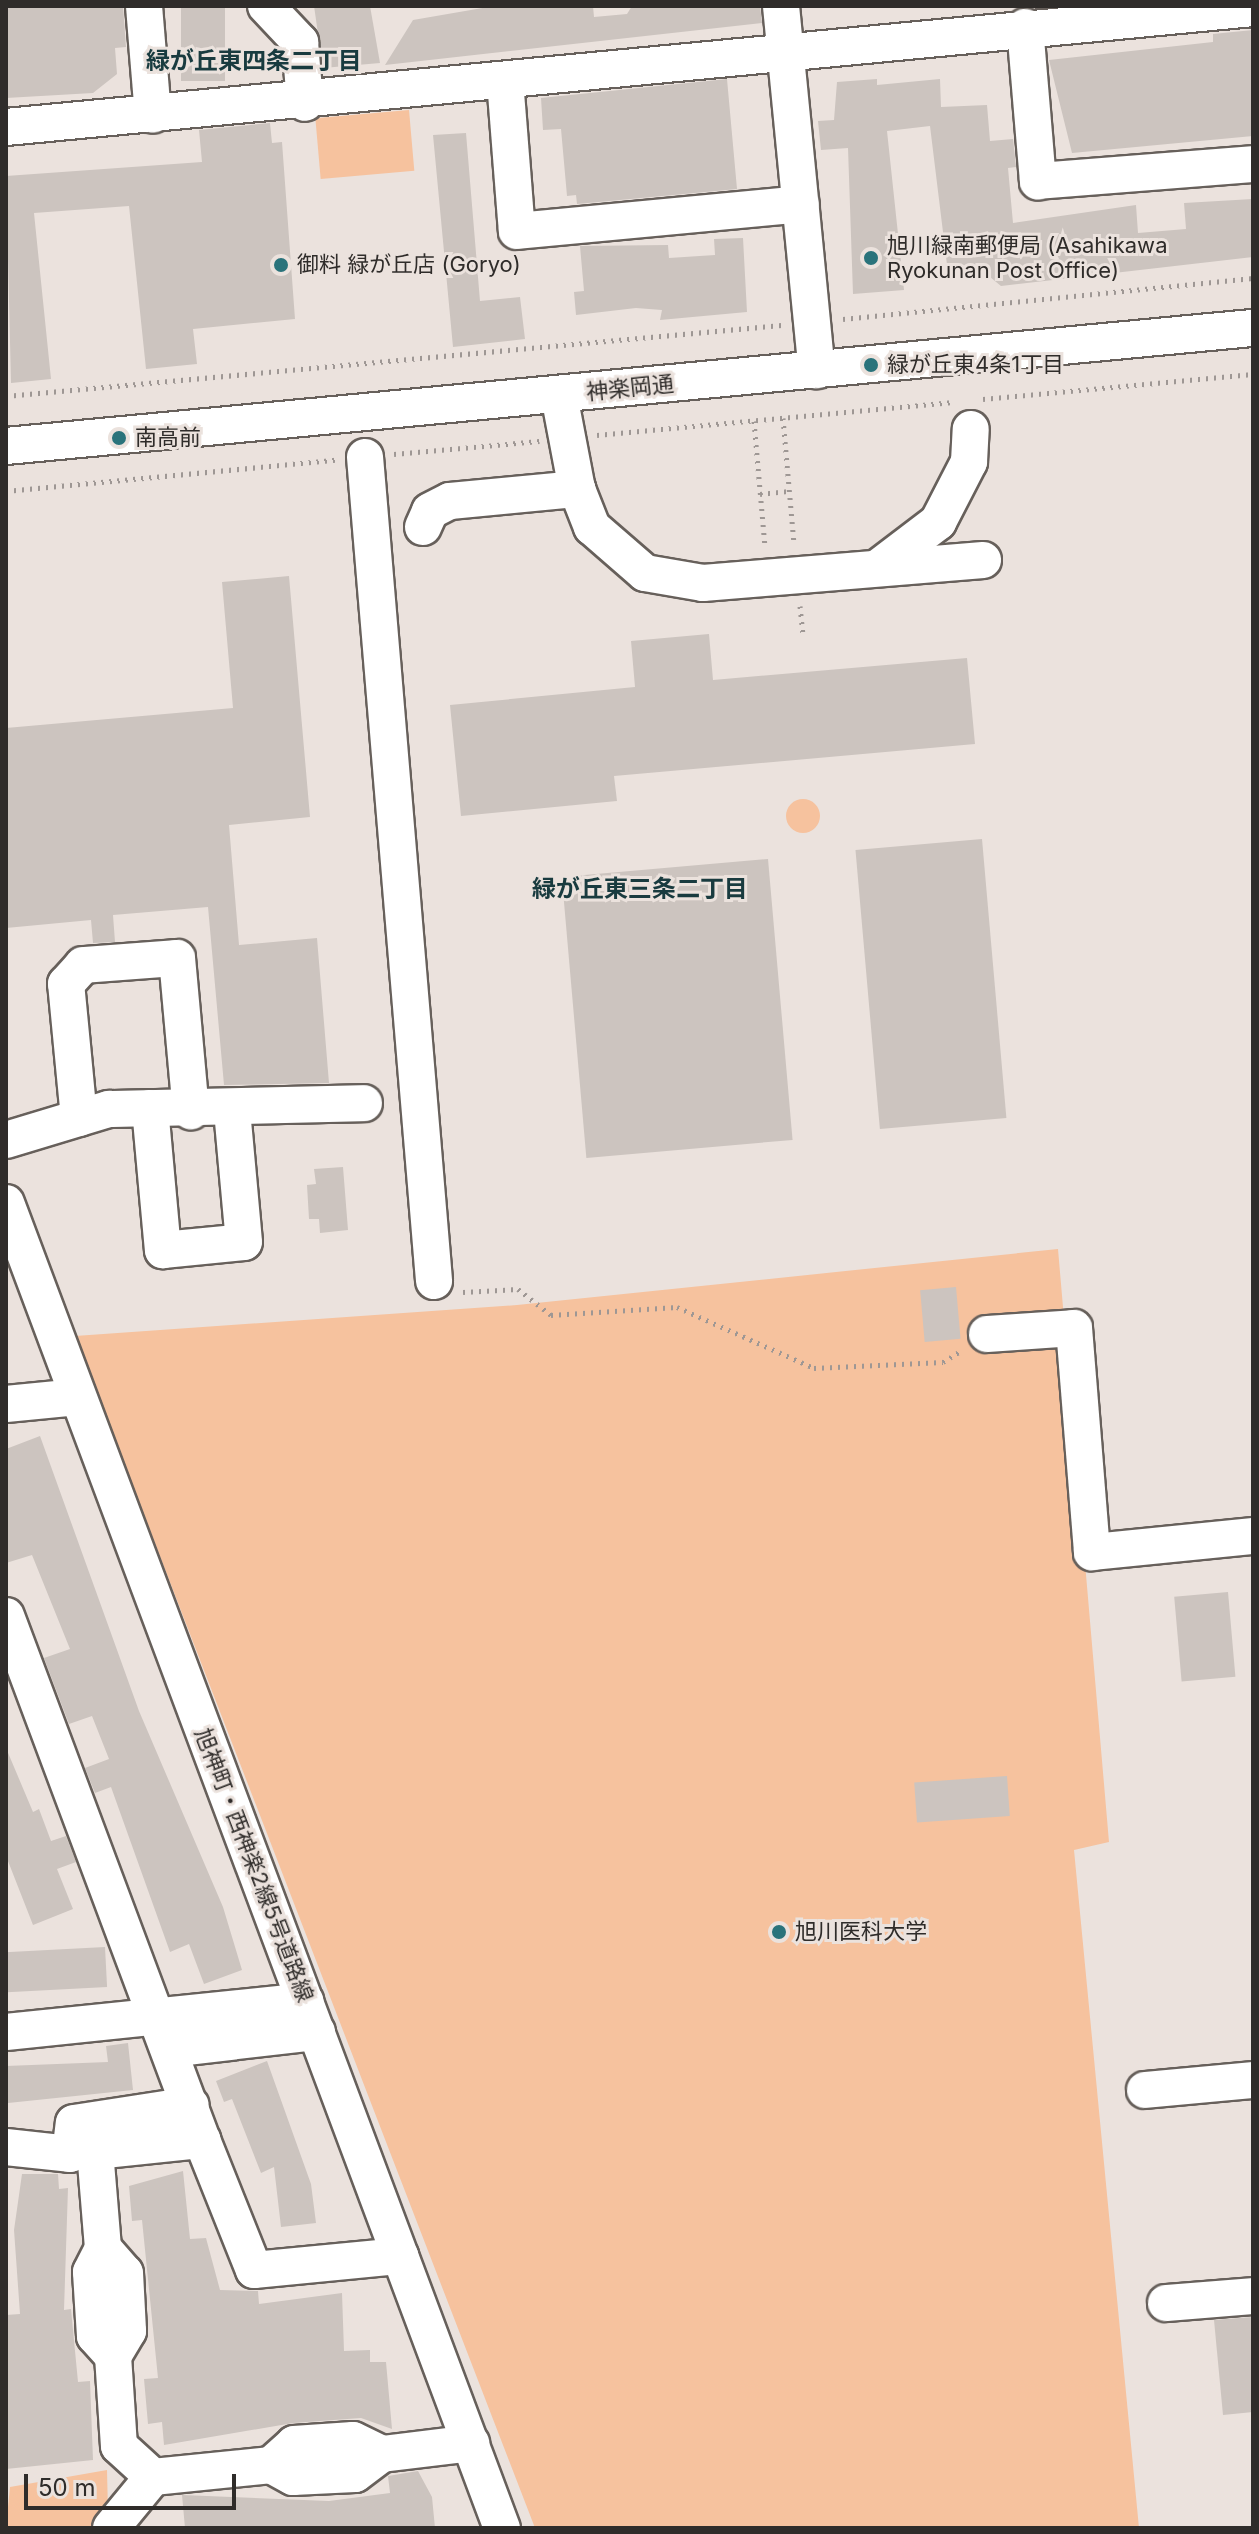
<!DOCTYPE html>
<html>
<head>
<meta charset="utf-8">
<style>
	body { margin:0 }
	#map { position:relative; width:1259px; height:2534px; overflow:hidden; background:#ebe2dd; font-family:Inter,"Noto Sans JP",sans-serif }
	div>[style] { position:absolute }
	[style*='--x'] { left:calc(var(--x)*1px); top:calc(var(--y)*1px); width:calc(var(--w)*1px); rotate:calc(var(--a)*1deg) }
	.green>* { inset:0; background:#f6c29e; transform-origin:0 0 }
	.round { border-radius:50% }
	.building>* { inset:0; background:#ccc4bf; transform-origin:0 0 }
	.path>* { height:5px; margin-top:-2.5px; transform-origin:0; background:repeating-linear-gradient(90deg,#9e9794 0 2px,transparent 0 8px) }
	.roads { filter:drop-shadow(2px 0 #67605b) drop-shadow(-2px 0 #67605b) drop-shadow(0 2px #67605b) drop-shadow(0 -2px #67605b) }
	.minor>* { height:36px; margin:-18px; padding:0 18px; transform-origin:18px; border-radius:18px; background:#fff }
	.dots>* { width:22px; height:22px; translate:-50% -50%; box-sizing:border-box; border:4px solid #ebe2dd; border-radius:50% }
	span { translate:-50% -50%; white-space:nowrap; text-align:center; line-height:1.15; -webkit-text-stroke:6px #ebe2dd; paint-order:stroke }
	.poi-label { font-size:22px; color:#2f2c2a }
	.left { translate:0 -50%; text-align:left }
	.street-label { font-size:22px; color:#2f2c2a }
	.neighbourhood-label { font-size:24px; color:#193b3f; font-weight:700 }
	.frame { position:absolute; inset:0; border:8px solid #2f2c2a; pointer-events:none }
	.scale { position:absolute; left:24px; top:2474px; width:212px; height:36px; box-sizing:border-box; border:4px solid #2f2c2a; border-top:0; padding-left:10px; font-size:24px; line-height:28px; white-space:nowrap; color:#2f2c2a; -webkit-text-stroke:6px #ebe2dd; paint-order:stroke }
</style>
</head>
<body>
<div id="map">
	<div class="green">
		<div style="left:409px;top:110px;width:61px;height:94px;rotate:85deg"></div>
		<div class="round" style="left:786px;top:799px;width:34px;height:34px"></div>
		<div style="clip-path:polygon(1058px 1249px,1109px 1842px,1074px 1850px,1139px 2528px,535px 2528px,75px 1336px,517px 1305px)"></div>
		<div style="clip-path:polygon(107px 2470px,108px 2513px,91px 2528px,6px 2528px,10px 2487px)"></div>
	</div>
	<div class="building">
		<div style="clip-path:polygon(6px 6px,123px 6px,126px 47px,115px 48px,117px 74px,93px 93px,6px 98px)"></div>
		<div style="left:181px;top:6px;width:44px;height:75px"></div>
		<div style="clip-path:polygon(314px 6px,370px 6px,380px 63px,323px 68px)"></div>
		<div style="clip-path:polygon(593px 6px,594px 17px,627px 14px,632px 6px,760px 6px,762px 23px,385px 65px,413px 20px,494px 6px)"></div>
		<div style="clip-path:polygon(1253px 30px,1253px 136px,1072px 153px,1049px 60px,1213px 42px,1213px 34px)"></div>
		<div style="clip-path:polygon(727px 79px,737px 189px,577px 204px,576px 195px,567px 196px,561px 129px,543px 130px,541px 98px)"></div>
		<div style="clip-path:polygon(877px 79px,877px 85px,940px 79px,941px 107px,987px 105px,990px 141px,1013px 139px,1016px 167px,1008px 168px,1013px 223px,1136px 205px,1138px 233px,1186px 229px,1184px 203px,1253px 199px,1253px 257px,1001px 286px,990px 277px,949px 281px,930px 126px,887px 131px,904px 290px,853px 294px,848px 148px,821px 150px,818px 121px,834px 120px,837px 82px)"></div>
		<div style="clip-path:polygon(270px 123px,272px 143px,282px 142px,295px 319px,193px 329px,197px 364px,146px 369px,129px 206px,34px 213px,51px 379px,11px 383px,6px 176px,202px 162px,199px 130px)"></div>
		<div style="clip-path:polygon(466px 133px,480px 301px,520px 297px,525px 339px,453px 347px,433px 135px)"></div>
		<div style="clip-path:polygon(743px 238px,747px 312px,660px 320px,662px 310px,636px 308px,576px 315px,574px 292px,584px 291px,580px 246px,668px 245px,669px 258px,715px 255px,714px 239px)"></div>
		<div style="clip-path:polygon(289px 576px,310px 817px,229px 825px,239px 945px,317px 938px,329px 1083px,224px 1085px,208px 907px,113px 915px,115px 942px,93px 943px,91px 920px,6px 928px,6px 728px,233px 708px,222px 582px)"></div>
		<div style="clip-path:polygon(709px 634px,713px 680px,967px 658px,975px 744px,614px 776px,617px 801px,461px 816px,450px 705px,635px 687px,631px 641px)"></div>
		<div style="left:982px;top:839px;width:280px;height:127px;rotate:85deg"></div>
		<div style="left:768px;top:859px;width:282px;height:207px;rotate:85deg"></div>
		<div style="clip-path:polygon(343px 1167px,348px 1230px,320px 1233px,319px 1219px,309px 1219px,307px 1185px,316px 1184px,314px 1169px)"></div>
		<div style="left:956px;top:1287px;width:52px;height:36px;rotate:85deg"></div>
		<div style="clip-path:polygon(40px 1436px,139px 1711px,223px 1907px,242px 1970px,204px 1984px,189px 1944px,170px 1952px,111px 1787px,95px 1793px,85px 1768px,109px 1759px,92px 1716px,69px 1724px,44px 1658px,70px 1649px,32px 1555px,6px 1563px,6px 1449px)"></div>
		<div style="left:1228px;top:1592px;width:85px;height:54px;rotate:85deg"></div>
		<div style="clip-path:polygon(6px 1748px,33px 1812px,39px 1809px,51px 1841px,66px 1836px,76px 1862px,57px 1869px,73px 1909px,33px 1925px,6px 1856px)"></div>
		<div style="left:1007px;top:1776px;width:40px;height:93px;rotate:86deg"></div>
		<div style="left:105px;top:1947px;width:40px;height:100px;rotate:87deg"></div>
		<div style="clip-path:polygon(128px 2043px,133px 2090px,8px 2103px,6px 2066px,108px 2062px,106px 2046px)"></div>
		<div style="clip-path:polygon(267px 2061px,311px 2184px,316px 2223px,281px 2227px,274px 2167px,261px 2173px,232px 2099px,224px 2102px,216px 2081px)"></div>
		<div style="clip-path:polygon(183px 2171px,190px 2239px,206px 2238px,220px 2290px,258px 2291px,259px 2304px,342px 2293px,344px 2351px,370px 2350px,370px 2362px,386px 2362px,392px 2429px,361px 2418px,293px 2423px,164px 2445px,162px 2422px,148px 2424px,144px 2379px,158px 2378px,142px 2220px,132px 2221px,129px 2186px)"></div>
		<div style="clip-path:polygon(22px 2174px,58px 2174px,59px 2189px,68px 2188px,64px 2310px,71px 2309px,78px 2382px,90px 2381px,93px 2460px,6px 2469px,6px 2315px,20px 2314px,14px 2230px)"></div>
		<div style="clip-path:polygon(1253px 2317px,1253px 2412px,1223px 2415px,1214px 2320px)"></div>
		<div style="clip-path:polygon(418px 2471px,432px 2497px,435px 2528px,185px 2528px,182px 2495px,329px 2501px,390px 2493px,388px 2476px)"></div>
	</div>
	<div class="path">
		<div style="--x:843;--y:319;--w:412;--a:-5.7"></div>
		<div style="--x:6;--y:396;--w:779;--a:-5.23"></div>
		<div style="--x:983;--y:399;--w:271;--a:-5.3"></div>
		<div style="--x:783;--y:418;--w:126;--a:85"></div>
		<div style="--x:754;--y:421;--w:126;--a:85"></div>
		<div style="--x:597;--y:435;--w:358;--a:-5.3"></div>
		<div style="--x:394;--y:454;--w:146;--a:-5.1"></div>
		<div style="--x:6;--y:491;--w:331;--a:-5.4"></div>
		<div style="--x:760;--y:494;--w:30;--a:-6"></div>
		<div style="--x:800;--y:606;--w:29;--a:84"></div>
		<div style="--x:463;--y:1292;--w:55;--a:-3.1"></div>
		<div style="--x:518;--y:1289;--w:42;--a:38.2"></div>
		<div style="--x:551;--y:1315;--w:126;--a:-3.6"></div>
		<div style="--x:677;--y:1307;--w:150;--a:24"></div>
		<div style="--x:814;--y:1368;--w:129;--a:-2.7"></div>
		<div style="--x:943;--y:1362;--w:22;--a:-32"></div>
	</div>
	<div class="roads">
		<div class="minor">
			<div style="--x:144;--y:6;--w:109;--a:85.3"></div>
			<div style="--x:266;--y:6;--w:50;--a:46.6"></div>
			<div style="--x:300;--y:42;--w:61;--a:85.3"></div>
			<div style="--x:781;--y:6;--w:366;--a:84.4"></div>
			<div style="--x:1025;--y:27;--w:155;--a:85.2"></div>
			<div style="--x:1038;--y:181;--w:216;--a:-4.5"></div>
			<div style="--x:505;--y:80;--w:151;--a:85.5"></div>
			<div style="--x:517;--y:231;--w:285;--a:-5.4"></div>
			<div style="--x:6;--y:127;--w:1253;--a:-5.45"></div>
			<div style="--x:559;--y:395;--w:96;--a:79.2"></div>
			<div style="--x:577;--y:489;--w:41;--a:68.5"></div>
			<div style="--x:592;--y:527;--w:70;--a:41"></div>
			<div style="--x:645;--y:573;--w:59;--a:9.8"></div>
			<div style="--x:703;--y:583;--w:281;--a:-4.7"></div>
			<div style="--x:6;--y:446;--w:1253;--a:-5.41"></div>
			<div style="--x:365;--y:457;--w:827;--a:85.21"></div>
			<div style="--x:423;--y:527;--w:17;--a:-66"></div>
			<div style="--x:430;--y:511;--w:22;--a:-27"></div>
			<div style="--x:450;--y:501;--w:128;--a:-5.4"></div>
			<div style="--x:880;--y:566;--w:73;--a:-37.2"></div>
			<div style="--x:938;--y:522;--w:68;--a:-62.7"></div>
			<div style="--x:969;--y:462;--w:33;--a:-87"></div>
			<div style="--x:150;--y:1108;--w:143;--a:84.8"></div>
			<div style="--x:163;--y:1250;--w:81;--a:-5.6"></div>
			<div style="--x:244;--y:1242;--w:133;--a:-95.2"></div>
			<div style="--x:79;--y:1118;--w:135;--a:-95.5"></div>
			<div style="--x:66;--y:984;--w:25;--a:-48"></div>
			<div style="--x:83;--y:965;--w:94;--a:-4.3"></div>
			<div style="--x:177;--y:958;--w:154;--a:84.8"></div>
			<div style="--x:6;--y:1140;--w:108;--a:-16.8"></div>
			<div style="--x:109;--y:1109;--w:255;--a:-1.3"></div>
			<div style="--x:6;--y:1203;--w:1415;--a:69.48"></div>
			<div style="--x:987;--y:1334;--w:87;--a:-3.9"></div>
			<div style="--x:1074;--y:1328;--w:225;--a:85.4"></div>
			<div style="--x:1092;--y:1552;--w:162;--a:-5.7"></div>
			<div style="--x:6;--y:1404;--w:72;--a:-5.6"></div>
			<div style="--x:6;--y:1616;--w:559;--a:69.49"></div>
			<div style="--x:6;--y:2032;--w:301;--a:-5.9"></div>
			<div style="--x:169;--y:2049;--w:149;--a:-6.6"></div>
			<div style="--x:1145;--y:2090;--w:108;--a:-5.3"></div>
			<div style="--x:6;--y:2147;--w:64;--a:6.2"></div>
			<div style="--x:70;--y:2154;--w:31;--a:-83"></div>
			<div style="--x:74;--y:2123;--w:118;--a:-8.7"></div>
			<div style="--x:103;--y:2248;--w:33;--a:49"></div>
			<div style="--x:125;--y:2273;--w:58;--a:87"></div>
			<div style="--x:128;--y:2331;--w:29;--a:121"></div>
			<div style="--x:113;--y:2356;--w:90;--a:86.2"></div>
			<div style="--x:119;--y:2446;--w:46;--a:42.4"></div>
			<div style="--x:1166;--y:2303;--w:87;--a:-4.6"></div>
			<div style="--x:113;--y:2356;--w:27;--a:-132"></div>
			<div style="--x:95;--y:2336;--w:64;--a:-93.6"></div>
			<div style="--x:91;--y:2272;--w:27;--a:-63"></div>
			<div style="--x:103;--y:2248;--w:97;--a:-94.7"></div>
			<div style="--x:95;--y:2151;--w:108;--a:-5.9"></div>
			<div style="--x:202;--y:2140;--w:140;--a:68.2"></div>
			<div style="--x:254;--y:2270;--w:147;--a:-5.5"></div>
			<div style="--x:271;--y:2465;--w:31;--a:-42"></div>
			<div style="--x:294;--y:2444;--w:59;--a:-3.9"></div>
			<div style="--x:353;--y:2440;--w:32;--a:26"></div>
			<div style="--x:111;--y:2528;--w:66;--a:-50.5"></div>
			<div style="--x:153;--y:2477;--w:119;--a:-5.8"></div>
			<div style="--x:271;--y:2465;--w:25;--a:29"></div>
			<div style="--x:293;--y:2477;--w:62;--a:-2.8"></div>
			<div style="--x:355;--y:2474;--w:34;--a:-37"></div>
			<div style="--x:382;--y:2454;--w:90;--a:-7"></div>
		</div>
	</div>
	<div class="dots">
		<div style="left:871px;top:258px;background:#2a737b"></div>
		<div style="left:281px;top:265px;background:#2a737b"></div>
		<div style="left:871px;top:365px;background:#2a737b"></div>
		<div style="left:119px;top:438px;background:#2a737b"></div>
		<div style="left:779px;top:1932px;background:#2a737b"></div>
	</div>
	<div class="poi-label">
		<span class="left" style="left:887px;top:258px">旭川緑南郵便局 (Asahikawa<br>Ryokunan Post Office)</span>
		<span class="left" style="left:297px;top:265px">御料 緑が丘店 (Goryo)</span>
		<span class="left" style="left:887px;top:365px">緑が丘東4条1丁目</span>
		<span class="left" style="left:135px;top:438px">南高前</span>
		<span class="left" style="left:795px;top:1932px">旭川医科大学</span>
	</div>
	<div class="street-label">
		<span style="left:630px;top:388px;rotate:-6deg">神楽岡通</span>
		<span style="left:254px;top:1865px;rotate:69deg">旭神町・西神楽2線5号道路線</span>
	</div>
	<div class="neighbourhood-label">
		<span style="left:254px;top:61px">緑が丘東四条二丁目</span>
		<span style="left:640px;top:889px">緑が丘東三条二丁目</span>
	</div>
	<div class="frame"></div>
	<div class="scale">50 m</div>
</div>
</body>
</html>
